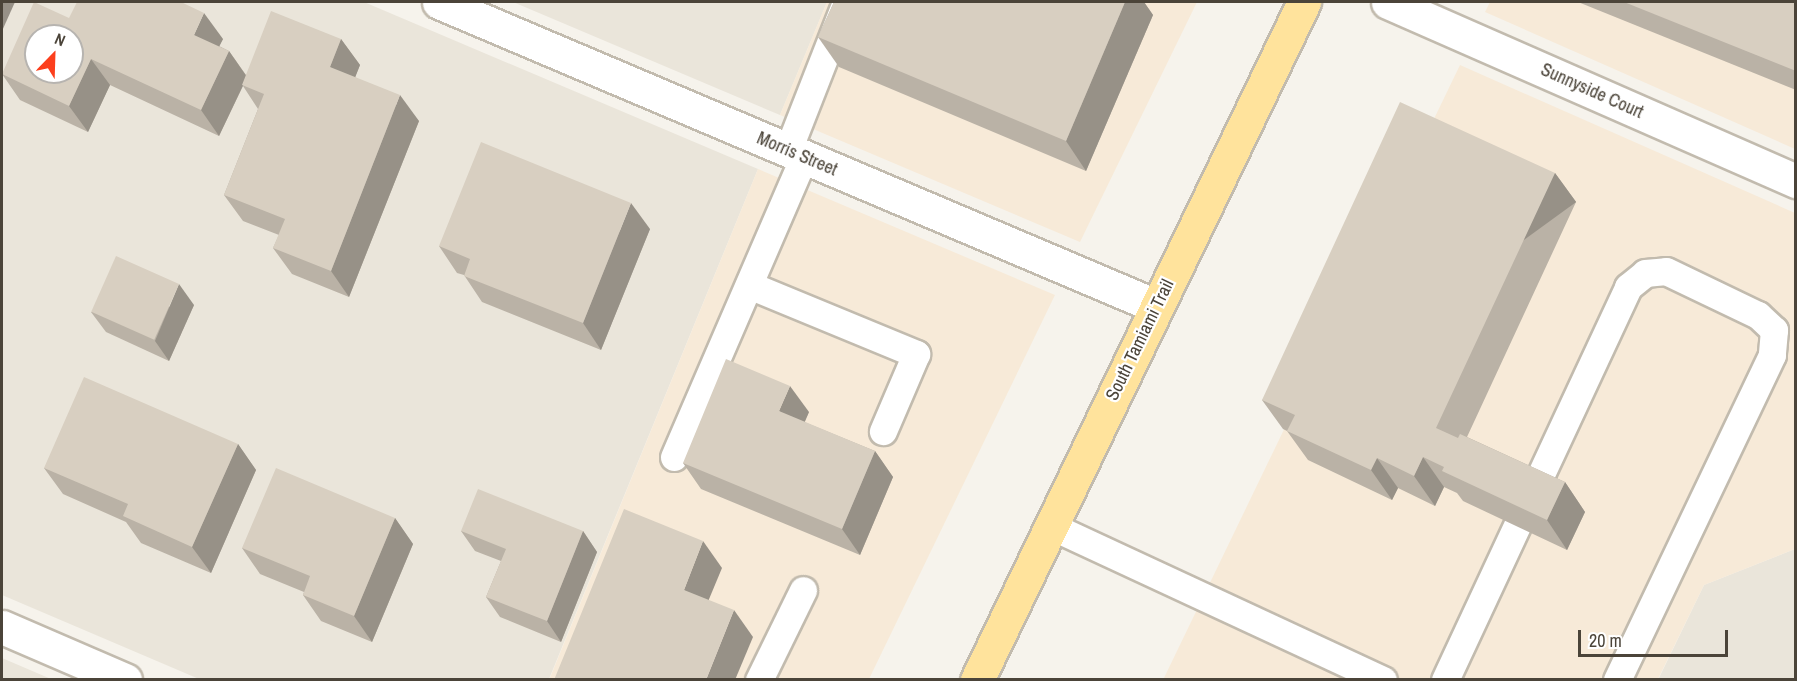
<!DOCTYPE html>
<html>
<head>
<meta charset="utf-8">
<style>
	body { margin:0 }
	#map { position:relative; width:1797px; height:681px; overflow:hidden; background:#f6f3ec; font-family:"Archivo Narrow",sans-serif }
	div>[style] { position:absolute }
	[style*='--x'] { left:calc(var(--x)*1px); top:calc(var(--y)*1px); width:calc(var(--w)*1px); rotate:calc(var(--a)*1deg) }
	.residential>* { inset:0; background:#eae5da }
	.commercial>* { inset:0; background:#f7ead8 }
	.roads { filter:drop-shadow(2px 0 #c2bbae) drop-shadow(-2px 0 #c2bbae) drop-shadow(0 2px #c2bbae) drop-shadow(0 -2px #c2bbae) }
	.lane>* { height:27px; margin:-13.5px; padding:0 13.5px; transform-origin:13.5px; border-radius:13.5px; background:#fff }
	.street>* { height:33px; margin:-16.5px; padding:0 16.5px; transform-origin:16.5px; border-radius:16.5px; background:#fff }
	.primary>* { height:33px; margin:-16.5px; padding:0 16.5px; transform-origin:16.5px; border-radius:16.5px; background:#ffe39c }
	.wall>* { inset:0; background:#bab2a6 }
	.shaded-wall>* { inset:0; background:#979187; transform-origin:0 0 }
	.building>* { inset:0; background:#d8cfc1; transform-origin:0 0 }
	span { translate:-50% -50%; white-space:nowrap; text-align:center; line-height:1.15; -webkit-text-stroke:4.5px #fff; paint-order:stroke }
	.street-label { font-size:18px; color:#4b4439 }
	.frame { position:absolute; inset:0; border:3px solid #4b4439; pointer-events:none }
	.north { position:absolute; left:24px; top:24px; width:60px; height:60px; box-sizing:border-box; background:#fff; border:2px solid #b7b4b0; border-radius:50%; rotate:23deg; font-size:16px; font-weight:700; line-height:24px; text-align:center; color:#4b4439 }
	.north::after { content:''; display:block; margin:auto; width:21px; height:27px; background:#fc3f1d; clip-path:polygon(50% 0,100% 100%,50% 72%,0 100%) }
	.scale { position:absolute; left:1578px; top:630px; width:150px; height:27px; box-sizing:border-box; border:3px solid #4b4439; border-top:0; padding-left:8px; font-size:18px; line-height:21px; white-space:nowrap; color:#4b4439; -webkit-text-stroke:4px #fff; paint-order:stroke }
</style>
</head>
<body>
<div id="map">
	<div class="residential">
		<div style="clip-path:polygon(evenodd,2px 2px,364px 2px,758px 169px,549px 679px,199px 679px,2px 595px,2px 2px,36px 36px,72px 36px,72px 72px,36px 72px,36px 36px)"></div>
		<div style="clip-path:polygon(513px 2px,827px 2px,780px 115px)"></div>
		<div style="clip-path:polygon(1795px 549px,1795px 679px,1658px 680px,1704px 585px)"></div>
		<div style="clip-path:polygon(2px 658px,51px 679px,2px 679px)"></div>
	</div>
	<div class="commercial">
		<div style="clip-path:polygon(827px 2px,1197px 2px,1080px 242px,780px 115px)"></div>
		<div style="clip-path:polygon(1490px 2px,1795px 2px,1795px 149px,1485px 12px)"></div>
		<div style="clip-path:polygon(1460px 65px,1795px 213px,1795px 549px,1704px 585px,1658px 679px,1163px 680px)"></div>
		<div style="clip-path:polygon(758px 169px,1055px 295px,869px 679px,549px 680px)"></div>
	</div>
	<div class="roads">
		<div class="lane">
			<div style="--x:788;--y:150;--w:159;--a:-68.6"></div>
			<div style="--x:749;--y:285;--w:181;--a:22.4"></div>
			<div style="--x:916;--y:354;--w:84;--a:113.2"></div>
			<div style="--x:674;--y:457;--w:327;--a:-66.6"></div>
			<div style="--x:1051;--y:526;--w:366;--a:24.9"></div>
			<div style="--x:759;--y:680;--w:100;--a:-63.9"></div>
			<div style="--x:1445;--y:680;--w:434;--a:-65"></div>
			<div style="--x:1628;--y:287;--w:22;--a:-39"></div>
			<div style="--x:1645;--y:273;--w:21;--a:-5"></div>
			<div style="--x:1666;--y:271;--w:102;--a:25.6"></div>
			<div style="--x:1758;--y:315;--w:22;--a:43"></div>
			<div style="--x:1774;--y:330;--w:25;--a:95"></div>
			<div style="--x:1772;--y:355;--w:360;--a:115.5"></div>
		</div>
		<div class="street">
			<div style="--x:439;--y:2;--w:779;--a:22.98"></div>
			<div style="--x:1388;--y:2;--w:446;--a:23.7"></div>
			<div style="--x:2;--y:627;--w:134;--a:23.3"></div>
		</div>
		<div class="primary">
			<div style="--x:977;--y:680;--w:753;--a:-64.25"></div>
		</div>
	</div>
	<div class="wall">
		<div style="clip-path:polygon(834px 2px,1144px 2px,1153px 15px,1086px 171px,839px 67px,818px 37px)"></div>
		<div style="clip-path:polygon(1578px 2px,1796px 2px,1796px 90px)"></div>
		<div style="clip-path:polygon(69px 18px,223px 39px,219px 46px,229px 51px,246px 75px,341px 39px,360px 65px,355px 77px,419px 121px,349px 297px,292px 274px,273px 248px,279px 235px,243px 221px,224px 195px,258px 109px,243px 86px,219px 136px,110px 85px,88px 132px,20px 100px,2px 74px)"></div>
		<div style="clip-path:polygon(1555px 173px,1576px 202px,1467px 437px,1565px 482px,1585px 512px,1567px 550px,1463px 501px,1457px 493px,1444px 487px,1435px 506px,1398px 488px,1392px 500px,1308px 460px,1287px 431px,1283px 429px,1262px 400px)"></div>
		<div style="clip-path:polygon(650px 229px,601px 350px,482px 302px,464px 275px,457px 273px,439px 246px)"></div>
		<div style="clip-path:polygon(194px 305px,169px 361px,106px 332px,91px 312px)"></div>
		<div style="clip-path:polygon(809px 412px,804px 422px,875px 451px,893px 477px,860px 555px,701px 489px,683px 463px)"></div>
		<div style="clip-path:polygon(238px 444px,256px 470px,211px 573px,141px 543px,126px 522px,63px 494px,44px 468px)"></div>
		<div style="clip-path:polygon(395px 518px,413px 544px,372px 642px,321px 621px,303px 595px,304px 592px,260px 574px,242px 548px)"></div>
		<div style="clip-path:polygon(461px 531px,583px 531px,597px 552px,561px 642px,500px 617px,486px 597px,501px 561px,475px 551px)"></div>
	</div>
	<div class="shaded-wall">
		<div style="clip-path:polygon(2px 2px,15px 2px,2px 31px)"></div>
		<div style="clip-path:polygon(1125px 2px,1144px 2px,1153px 15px,1086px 171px,1066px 141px)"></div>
		<div style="clip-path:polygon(204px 13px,223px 39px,212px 61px,194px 35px)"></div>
		<div style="clip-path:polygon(341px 39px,360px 65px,349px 93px,330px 67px)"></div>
		<div style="clip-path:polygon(229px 51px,247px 77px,219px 136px,201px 110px)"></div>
		<div style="clip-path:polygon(91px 59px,110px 85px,88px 132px,69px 106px)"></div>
		<div style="clip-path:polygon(400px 95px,419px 121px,349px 297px,331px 271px)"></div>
		<div style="left:1555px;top:173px;width:36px;height:281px;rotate:54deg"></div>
		<div style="clip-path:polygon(631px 203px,650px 229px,601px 350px,583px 323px)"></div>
		<div style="clip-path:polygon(179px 284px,194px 305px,169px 361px,155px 341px)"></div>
		<div style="clip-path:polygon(790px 386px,809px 412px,798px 438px,779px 411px)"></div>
		<div style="clip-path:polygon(238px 444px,256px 470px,211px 573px,192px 547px)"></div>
		<div style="clip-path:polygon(875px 451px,893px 477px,860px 555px,842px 529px)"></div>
		<div style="clip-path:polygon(1423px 457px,1444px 487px,1435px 506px,1414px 476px)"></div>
		<div style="clip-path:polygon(1377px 458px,1398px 488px,1392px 500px,1371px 470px)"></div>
		<div style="clip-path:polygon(1565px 482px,1585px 512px,1567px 550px,1547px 520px)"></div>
		<div style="clip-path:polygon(395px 518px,413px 544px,372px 642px,354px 616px)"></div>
		<div style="clip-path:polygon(583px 531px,597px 552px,561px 642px,547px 621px)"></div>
		<div style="clip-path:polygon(703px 541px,722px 568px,702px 616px,684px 590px)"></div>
		<div style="clip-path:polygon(734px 610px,753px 637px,735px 680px,706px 680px)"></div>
	</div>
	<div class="building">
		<div style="clip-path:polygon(evenodd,34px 2px,69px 18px,77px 2px,181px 2px,204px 13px,194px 35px,229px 51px,201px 110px,91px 59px,69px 106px,2px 74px,34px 2px,36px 36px,72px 36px,72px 72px,36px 72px,36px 36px)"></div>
		<div style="clip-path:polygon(834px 2px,1125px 2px,1066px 141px,818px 37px)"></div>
		<div style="clip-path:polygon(1624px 2px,1796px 2px,1796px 71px)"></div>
		<div style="clip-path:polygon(271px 11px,341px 39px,330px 67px,400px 95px,331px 271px,273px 248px,285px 219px,224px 195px,264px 94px,242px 85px)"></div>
		<div style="clip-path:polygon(1400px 102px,1555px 173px,1436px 428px,1458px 438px,1460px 434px,1565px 482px,1547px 520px,1442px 471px,1444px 467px,1423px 457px,1414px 476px,1377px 458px,1371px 470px,1287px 431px,1295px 415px,1262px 400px)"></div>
		<div style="clip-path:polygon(481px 142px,631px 203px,583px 323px,464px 276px,470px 259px,439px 246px)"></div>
		<div style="left:116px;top:256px;width:69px;height:61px;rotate:24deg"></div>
		<div style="clip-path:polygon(726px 359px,790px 386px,779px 411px,875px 451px,842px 529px,683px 463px)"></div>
		<div style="clip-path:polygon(84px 377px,238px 444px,192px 547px,123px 516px,128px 504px,44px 468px)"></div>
		<div style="clip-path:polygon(276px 468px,395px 518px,354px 616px,303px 595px,310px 576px,242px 548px)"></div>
		<div style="clip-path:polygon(478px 489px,583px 531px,547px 621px,486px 597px,506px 549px,461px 531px)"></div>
		<div style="clip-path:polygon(624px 509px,703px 541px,684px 590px,734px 610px,706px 680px,554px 680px)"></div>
	</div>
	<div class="street-label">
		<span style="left:1592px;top:91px;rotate:24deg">Sunnyside Court</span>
		<span style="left:797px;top:154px;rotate:23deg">Morris Street</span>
		<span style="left:1140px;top:340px;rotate:-64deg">South Tamiami Trail</span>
	</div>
	<div class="frame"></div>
	<div class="north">N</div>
	<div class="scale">20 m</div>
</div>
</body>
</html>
